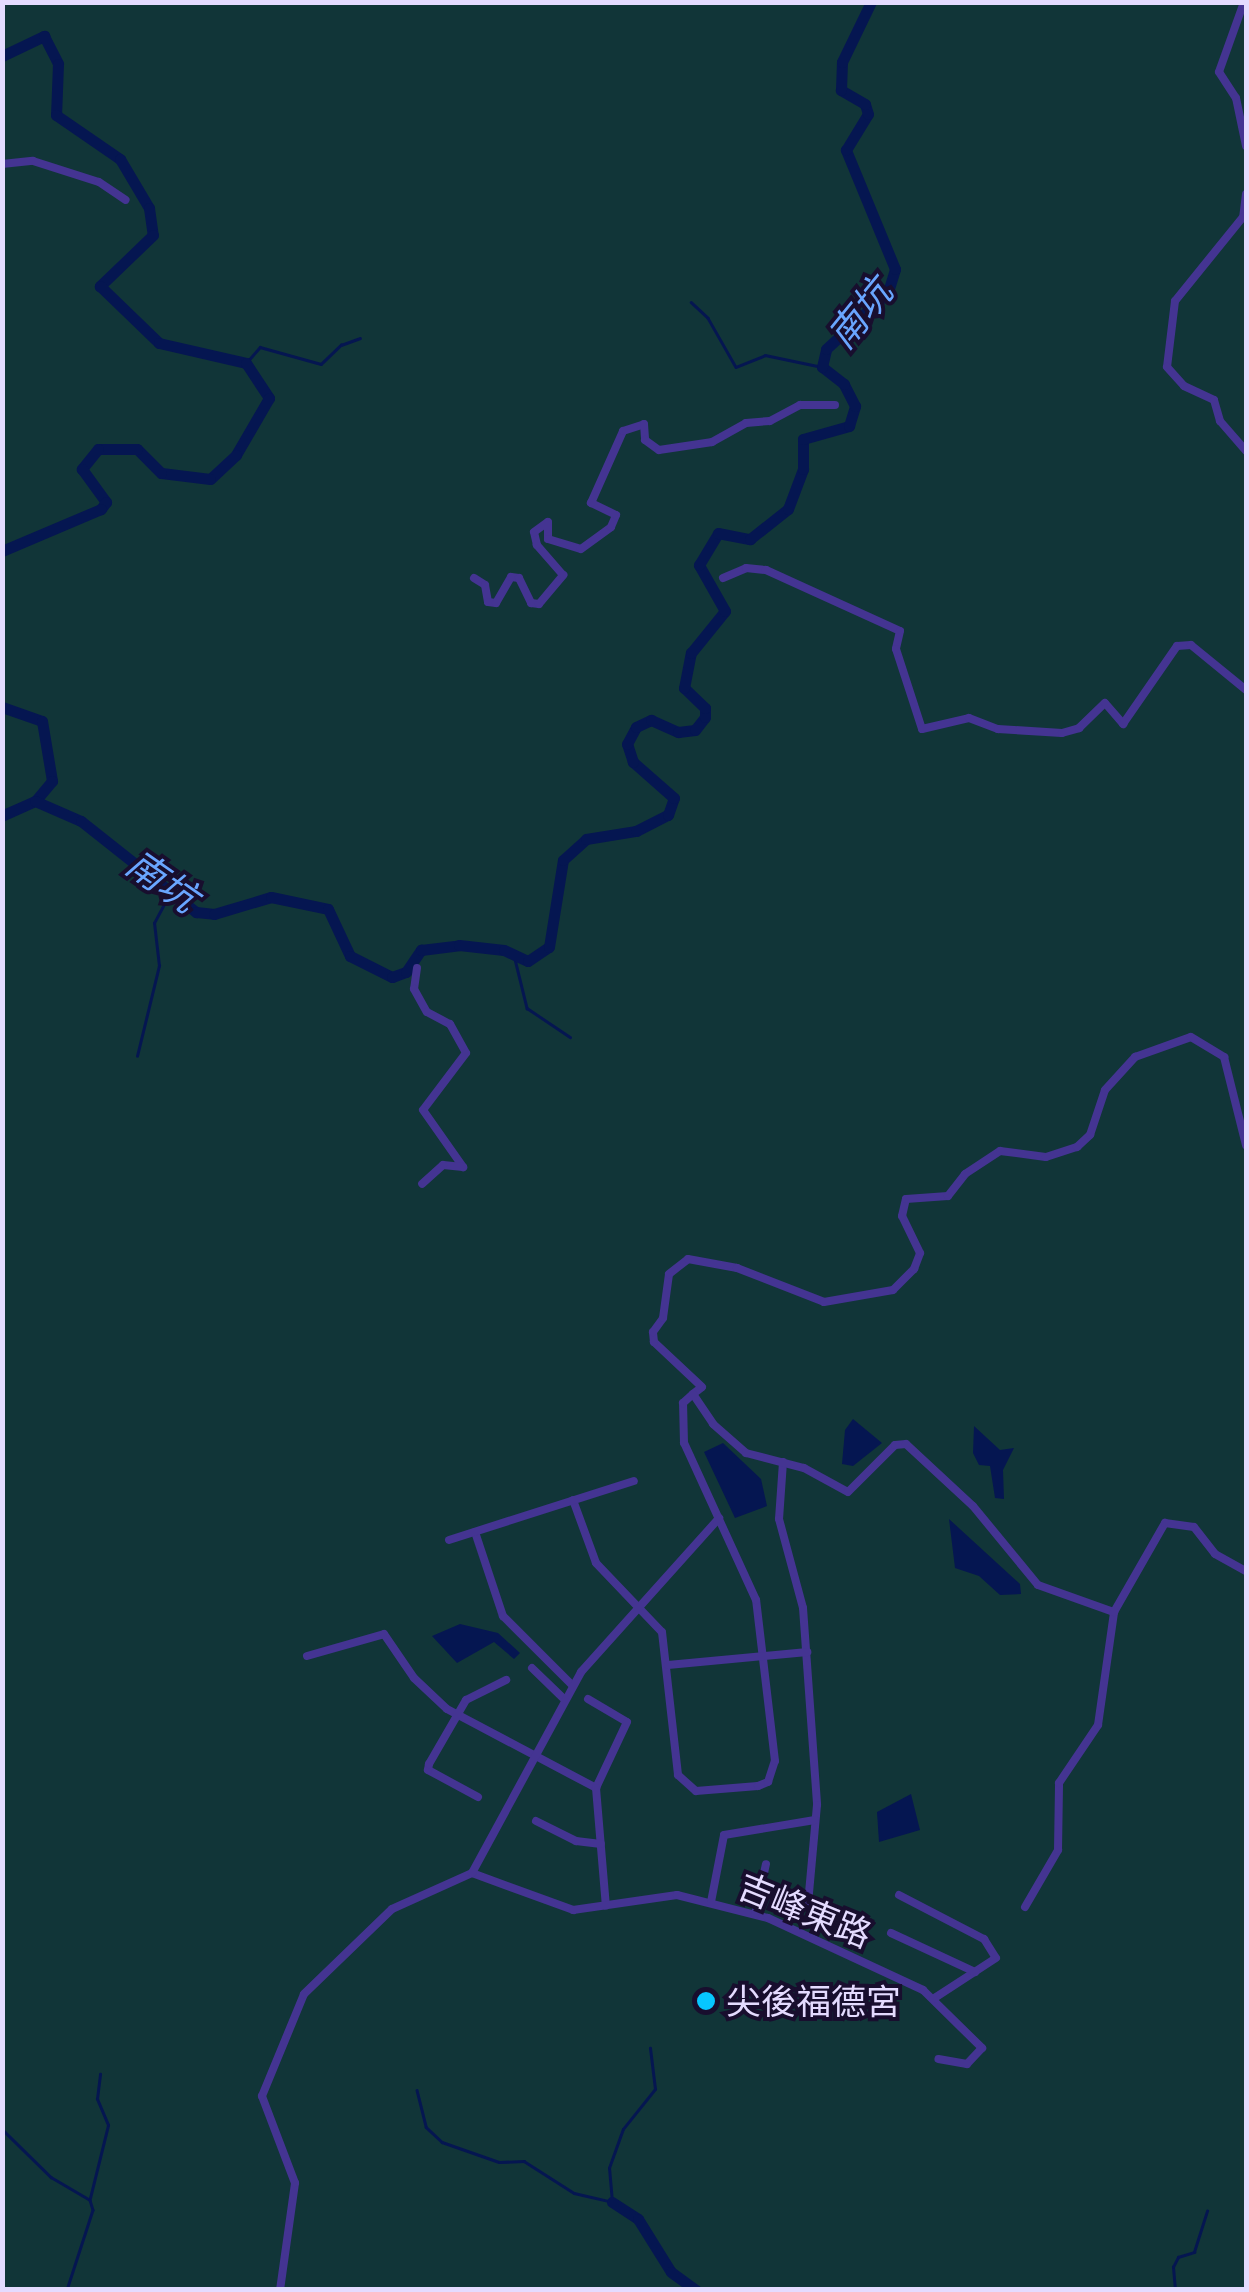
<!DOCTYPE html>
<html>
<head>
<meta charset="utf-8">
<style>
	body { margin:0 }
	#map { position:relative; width:1249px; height:2292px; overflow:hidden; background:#180e2e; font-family:Quicksand,"Noto Sans TC",sans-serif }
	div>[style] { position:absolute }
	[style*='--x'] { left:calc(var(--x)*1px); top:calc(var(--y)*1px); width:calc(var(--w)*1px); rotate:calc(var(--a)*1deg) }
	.green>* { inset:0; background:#113538; transform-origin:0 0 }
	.water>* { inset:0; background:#051651 }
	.stream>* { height:2.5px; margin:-1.25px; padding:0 1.25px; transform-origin:1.25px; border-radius:1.25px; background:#051651 }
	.river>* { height:11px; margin:-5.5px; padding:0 5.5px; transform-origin:5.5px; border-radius:5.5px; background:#051651 }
	.minor>* { height:8px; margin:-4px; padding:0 4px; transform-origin:4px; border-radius:4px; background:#443492 }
	.dots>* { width:28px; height:28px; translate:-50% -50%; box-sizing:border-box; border:5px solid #180e2e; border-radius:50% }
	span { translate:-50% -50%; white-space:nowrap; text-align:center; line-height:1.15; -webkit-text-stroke:8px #180e2e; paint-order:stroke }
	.street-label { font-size:35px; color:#e4dbff }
	.poi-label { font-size:35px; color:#e4dbff }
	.left { translate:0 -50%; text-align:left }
	.water-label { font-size:38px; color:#69a6ff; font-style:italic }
	.frame { position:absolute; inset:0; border:5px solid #e4dbff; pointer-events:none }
</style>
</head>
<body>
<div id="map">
	<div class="green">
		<div style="left:3px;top:3px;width:1243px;height:2287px"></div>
	</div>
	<div class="water">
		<div style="clip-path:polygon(853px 1419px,882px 1443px,853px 1466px,842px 1464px,845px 1430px)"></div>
		<div style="clip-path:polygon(974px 1426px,1000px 1450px,1014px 1448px,1003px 1470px,1004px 1499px,995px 1498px,990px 1466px,979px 1465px,973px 1453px)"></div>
		<div style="clip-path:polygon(723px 1443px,761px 1479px,767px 1506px,735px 1518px,704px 1452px)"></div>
		<div style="clip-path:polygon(949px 1519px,1020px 1584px,1021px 1594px,1000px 1595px,979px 1576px,955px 1568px)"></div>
		<div style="clip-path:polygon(460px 1624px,498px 1633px,520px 1653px,514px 1659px,494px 1642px,457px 1663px,432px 1636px)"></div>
		<div style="clip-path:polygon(911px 1794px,920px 1830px,879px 1842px,877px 1812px)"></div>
	</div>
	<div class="stream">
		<div style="--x:691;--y:302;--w:23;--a:43"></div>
		<div style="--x:708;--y:318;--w:56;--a:60.3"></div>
		<div style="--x:736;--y:367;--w:31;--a:-22"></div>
		<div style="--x:765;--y:355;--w:58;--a:11.9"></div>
		<div style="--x:246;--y:363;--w:21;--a:-49"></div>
		<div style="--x:260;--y:347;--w:63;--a:15.6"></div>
		<div style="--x:321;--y:364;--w:28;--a:-44"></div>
		<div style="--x:341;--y:345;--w:20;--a:-20"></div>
		<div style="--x:514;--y:955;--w:55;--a:76.2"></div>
		<div style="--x:527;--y:1008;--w:52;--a:34"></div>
		<div style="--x:137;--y:1056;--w:93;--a:-76.3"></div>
		<div style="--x:159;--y:966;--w:43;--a:-96.6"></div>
		<div style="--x:154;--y:923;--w:32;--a:-62"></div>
		<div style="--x:417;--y:2090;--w:38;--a:76"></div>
		<div style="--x:426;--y:2127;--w:22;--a:43"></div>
		<div style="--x:442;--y:2142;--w:60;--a:19.3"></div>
		<div style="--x:499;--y:2162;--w:25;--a:-2"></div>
		<div style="--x:524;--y:2161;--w:59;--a:32.6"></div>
		<div style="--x:574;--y:2193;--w:39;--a:13"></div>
		<div style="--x:612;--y:2202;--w:34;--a:-95"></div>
		<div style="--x:609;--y:2168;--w:41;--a:-70.3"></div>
		<div style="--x:623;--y:2129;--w:51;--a:-51.3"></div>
		<div style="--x:655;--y:2089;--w:41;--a:-97"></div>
		<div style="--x:2;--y:2129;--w:69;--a:44.4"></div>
		<div style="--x:51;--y:2177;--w:45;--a:30.5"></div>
		<div style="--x:90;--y:2200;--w:10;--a:73"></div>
		<div style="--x:93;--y:2210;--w:84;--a:108"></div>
		<div style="--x:90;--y:2198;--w:75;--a:-76.1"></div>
		<div style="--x:108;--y:2125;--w:28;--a:-113"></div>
		<div style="--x:97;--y:2099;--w:25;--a:-83"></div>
		<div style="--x:1175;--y:2290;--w:23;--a:-95"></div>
		<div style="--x:1173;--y:2267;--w:11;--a:-63"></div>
		<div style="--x:1178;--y:2257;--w:17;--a:-17"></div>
		<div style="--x:1194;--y:2252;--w:43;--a:-72.4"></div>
	</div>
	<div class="river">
		<div style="--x:2;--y:56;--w:47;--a:-25.5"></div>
		<div style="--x:44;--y:36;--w:31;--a:63"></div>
		<div style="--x:58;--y:64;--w:51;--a:92.2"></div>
		<div style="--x:56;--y:115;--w:78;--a:34.5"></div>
		<div style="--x:120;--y:159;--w:57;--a:59.4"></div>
		<div style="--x:149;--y:208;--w:27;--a:82"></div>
		<div style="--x:153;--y:235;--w:74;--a:136.1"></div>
		<div style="--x:100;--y:286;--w:82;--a:44"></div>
		<div style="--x:159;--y:343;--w:89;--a:12.9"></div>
		<div style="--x:246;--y:363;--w:42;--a:56.7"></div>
		<div style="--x:269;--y:398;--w:66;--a:120.1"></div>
		<div style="--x:236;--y:455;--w:35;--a:137"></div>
		<div style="--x:210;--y:479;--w:49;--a:-173"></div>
		<div style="--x:161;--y:473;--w:34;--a:-135"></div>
		<div style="--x:137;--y:449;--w:39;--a:180"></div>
		<div style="--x:98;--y:449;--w:26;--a:129"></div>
		<div style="--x:82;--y:469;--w:41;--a:54"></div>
		<div style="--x:106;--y:502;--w:9;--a:126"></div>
		<div style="--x:101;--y:509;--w:108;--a:157"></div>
		<div style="--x:2;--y:707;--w:42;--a:19.3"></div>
		<div style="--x:42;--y:721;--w:61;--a:80.5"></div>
		<div style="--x:52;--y:781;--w:26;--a:130"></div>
		<div style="--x:35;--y:801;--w:36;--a:156"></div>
		<div style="--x:35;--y:801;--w:50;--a:23.5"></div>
		<div style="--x:81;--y:821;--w:147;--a:38.4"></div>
		<div style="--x:196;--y:912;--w:18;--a:6"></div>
		<div style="--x:214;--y:914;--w:59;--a:-16.6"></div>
		<div style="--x:271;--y:897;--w:58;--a:11.9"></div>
		<div style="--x:328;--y:909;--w:52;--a:64.9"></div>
		<div style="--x:350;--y:956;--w:47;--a:26.6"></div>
		<div style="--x:392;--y:977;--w:15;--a:-20"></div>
		<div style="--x:406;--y:972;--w:27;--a:-56"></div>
		<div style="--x:421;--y:950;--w:38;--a:-7"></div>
		<div style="--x:459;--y:945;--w:45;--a:6.3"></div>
		<div style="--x:504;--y:950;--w:26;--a:25"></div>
		<div style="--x:528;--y:961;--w:25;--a:-34"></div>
		<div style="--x:549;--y:947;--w:88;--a:-80.9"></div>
		<div style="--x:563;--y:860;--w:31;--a:-42"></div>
		<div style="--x:586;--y:839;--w:51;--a:-9.1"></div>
		<div style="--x:636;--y:831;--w:36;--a:-27"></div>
		<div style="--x:668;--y:815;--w:18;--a:-71"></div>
		<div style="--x:674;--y:798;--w:55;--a:-138.7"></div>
		<div style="--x:633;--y:762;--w:19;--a:-108"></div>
		<div style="--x:627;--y:744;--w:19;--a:-62"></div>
		<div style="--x:636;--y:727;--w:17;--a:-25"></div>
		<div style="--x:651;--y:720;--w:30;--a:24"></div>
		<div style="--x:678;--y:732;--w:17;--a:-7"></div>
		<div style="--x:695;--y:730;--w:16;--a:-52"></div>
		<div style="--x:705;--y:717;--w:9;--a:-90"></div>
		<div style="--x:705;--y:708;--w:29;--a:-136"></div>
		<div style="--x:684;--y:688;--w:36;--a:-79"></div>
		<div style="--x:691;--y:653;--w:54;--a:-51"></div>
		<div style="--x:725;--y:611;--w:53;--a:-119.5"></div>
		<div style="--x:699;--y:565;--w:37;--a:-59"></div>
		<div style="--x:718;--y:533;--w:33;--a:11"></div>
		<div style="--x:750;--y:539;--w:48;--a:-38.3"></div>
		<div style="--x:788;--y:509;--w:43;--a:-69.4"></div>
		<div style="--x:803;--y:469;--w:30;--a:-90"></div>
		<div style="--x:803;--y:439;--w:48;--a:-15.8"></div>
		<div style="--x:849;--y:426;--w:21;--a:-73"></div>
		<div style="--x:855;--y:406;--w:25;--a:-117"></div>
		<div style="--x:844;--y:384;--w:28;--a:-142"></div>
		<div style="--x:822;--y:367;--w:18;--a:-77"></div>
		<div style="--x:826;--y:349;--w:84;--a:-42.6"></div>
		<div style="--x:888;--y:292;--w:24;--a:-73"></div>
		<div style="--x:895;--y:269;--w:129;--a:-112.4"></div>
		<div style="--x:846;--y:150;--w:42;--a:-58.6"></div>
		<div style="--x:868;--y:114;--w:10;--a:-107"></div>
		<div style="--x:865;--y:104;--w:28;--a:-150"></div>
		<div style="--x:841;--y:90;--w:28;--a:-88"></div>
		<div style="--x:842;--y:62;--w:67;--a:-64.2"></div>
		<div style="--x:612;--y:2202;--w:31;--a:33"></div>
		<div style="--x:638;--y:2219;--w:62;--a:58.1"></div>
		<div style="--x:671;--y:2272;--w:31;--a:36"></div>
	</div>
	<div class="minor">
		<div style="--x:1244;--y:2;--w:74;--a:109.7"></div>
		<div style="--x:1219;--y:72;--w:31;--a:57"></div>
		<div style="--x:1236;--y:98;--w:49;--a:78.2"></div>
		<div style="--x:2;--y:164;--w:31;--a:-6"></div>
		<div style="--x:33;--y:161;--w:69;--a:17.7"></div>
		<div style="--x:99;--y:182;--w:32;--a:34"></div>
		<div style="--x:1246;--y:194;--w:23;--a:97"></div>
		<div style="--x:1243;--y:217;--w:108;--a:129"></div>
		<div style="--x:1175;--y:301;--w:66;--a:96.9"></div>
		<div style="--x:1167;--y:367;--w:25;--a:48"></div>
		<div style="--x:1184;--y:386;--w:33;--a:25"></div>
		<div style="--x:1214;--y:400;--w:22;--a:74"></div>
		<div style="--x:1220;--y:421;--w:40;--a:49"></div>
		<div style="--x:474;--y:578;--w:13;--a:32"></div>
		<div style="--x:485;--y:585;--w:17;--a:80"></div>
		<div style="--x:488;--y:602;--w:8;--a:7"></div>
		<div style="--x:496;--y:603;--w:30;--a:-60"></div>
		<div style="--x:511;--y:577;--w:8;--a:7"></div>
		<div style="--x:519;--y:578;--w:28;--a:64"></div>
		<div style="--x:531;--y:603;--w:8;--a:7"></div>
		<div style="--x:539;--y:604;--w:38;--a:-50"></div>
		<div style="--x:563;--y:575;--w:40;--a:-131"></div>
		<div style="--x:537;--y:545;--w:13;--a:-103"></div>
		<div style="--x:534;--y:532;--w:17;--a:-36"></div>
		<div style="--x:548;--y:522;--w:17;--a:90"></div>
		<div style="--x:548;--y:539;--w:34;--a:17"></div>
		<div style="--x:581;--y:549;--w:37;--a:-36"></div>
		<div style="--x:611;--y:527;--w:13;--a:-67"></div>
		<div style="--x:616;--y:515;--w:28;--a:-154"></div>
		<div style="--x:591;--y:503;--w:79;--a:-66"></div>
		<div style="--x:623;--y:431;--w:22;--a:-18"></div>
		<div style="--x:644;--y:424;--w:16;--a:86"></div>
		<div style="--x:645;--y:440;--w:17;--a:36"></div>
		<div style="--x:659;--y:450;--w:54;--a:-8.6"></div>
		<div style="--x:712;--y:442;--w:39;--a:-29"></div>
		<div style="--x:746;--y:423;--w:24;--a:-5"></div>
		<div style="--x:770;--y:421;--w:34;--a:-28"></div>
		<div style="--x:800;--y:405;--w:35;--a:0"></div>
		<div style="--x:723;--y:578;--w:25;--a:-23"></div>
		<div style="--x:746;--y:568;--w:20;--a:6"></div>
		<div style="--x:766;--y:570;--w:147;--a:24.5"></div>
		<div style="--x:900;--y:631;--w:18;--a:103"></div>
		<div style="--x:896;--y:649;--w:84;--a:72"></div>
		<div style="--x:922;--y:729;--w:48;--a:-13.2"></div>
		<div style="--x:969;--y:718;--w:31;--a:21"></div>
		<div style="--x:998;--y:729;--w:64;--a:3.6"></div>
		<div style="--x:1062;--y:733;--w:18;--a:-16"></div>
		<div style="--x:1079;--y:728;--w:36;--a:-44"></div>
		<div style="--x:1105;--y:703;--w:28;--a:49"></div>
		<div style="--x:1123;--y:724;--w:95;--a:-55.3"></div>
		<div style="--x:1177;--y:646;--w:14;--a:-4"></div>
		<div style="--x:1191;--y:645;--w:71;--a:39.3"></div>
		<div style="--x:417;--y:968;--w:21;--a:98"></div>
		<div style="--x:414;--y:989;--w:26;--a:61"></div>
		<div style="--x:427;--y:1012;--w:26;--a:28"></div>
		<div style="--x:450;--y:1024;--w:33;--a:61"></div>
		<div style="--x:466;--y:1053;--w:71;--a:127"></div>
		<div style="--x:423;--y:1110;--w:70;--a:54.9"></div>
		<div style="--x:463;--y:1167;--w:20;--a:-174"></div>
		<div style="--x:443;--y:1165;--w:28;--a:138"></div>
		<div style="--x:693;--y:1394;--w:11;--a:-38"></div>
		<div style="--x:702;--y:1387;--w:66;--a:-136.8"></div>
		<div style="--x:654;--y:1342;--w:10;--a:-96"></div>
		<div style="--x:653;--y:1332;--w:17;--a:-54"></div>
		<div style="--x:663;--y:1318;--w:44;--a:-82.2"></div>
		<div style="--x:669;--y:1274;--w:24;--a:-38"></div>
		<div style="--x:688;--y:1259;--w:50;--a:10.4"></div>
		<div style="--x:737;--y:1268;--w:93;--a:21.3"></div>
		<div style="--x:824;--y:1302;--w:70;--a:-9.9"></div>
		<div style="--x:893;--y:1290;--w:30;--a:-45"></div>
		<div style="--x:914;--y:1269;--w:17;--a:-69"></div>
		<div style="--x:920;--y:1253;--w:41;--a:-115.9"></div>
		<div style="--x:902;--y:1216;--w:17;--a:-77"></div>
		<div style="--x:906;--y:1199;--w:42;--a:-4.1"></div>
		<div style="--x:948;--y:1196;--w:28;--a:-52"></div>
		<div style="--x:965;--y:1174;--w:42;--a:-33.3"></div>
		<div style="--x:1000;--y:1151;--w:46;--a:7.4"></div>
		<div style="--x:1046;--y:1157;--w:33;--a:-18"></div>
		<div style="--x:1077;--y:1147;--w:18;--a:-43"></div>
		<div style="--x:1090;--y:1135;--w:47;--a:-71.6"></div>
		<div style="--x:1105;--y:1090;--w:45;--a:-47.7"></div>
		<div style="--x:1135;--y:1057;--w:59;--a:-19.7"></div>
		<div style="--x:1191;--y:1037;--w:39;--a:31"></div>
		<div style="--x:1224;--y:1057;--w:91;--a:76"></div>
		<div style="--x:783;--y:1462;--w:57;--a:94"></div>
		<div style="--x:779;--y:1519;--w:92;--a:74.9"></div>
		<div style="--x:803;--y:1608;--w:197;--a:85.9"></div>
		<div style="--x:817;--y:1805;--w:98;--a:95.2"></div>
		<div style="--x:573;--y:1500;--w:67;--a:69.9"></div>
		<div style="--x:596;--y:1563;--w:95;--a:46.3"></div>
		<div style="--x:662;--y:1632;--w:144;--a:83.6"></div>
		<div style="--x:678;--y:1775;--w:24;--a:42"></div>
		<div style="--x:696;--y:1791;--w:62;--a:-4.6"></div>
		<div style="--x:758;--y:1786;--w:11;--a:-22"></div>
		<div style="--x:768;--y:1782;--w:22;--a:-72"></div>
		<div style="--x:775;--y:1761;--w:162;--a:-96.7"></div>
		<div style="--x:756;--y:1600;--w:173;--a:-114.6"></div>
		<div style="--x:684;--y:1443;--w:40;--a:-91.4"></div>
		<div style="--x:683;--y:1403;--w:13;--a:-42"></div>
		<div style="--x:693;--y:1394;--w:36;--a:56"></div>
		<div style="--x:713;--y:1424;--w:44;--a:41.3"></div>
		<div style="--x:746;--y:1453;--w:60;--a:14.5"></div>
		<div style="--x:804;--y:1468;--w:50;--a:28.6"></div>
		<div style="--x:848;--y:1492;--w:66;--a:-45"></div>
		<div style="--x:895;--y:1445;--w:11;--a:-5"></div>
		<div style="--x:906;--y:1444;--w:91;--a:42.8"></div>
		<div style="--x:973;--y:1506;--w:102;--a:50.6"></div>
		<div style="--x:1038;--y:1585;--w:81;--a:19.6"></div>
		<div style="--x:475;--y:1532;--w:89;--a:71.6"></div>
		<div style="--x:503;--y:1616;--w:98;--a:45"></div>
		<div style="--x:449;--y:1540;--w:194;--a:-17.7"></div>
		<div style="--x:307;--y:1656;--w:80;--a:-15.9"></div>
		<div style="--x:384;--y:1634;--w:53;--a:55.7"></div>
		<div style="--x:414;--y:1678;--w:45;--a:43.2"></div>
		<div style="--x:447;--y:1709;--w:169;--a:27.9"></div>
		<div style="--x:668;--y:1665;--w:140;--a:-5.3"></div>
		<div style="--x:532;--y:1668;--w:43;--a:44.1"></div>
		<div style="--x:588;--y:1699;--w:45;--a:30.5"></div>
		<div style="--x:627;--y:1722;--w:73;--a:115.2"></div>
		<div style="--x:596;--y:1788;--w:118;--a:85.2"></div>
		<div style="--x:478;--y:1797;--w:57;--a:-151.6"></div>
		<div style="--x:428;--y:1770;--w:6;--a:-81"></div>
		<div style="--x:429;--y:1764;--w:74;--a:-60"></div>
		<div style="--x:466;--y:1700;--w:45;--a:-26.6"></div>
		<div style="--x:536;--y:1821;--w:45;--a:26.6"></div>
		<div style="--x:576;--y:1841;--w:25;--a:7"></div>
		<div style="--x:472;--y:1873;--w:108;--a:20.1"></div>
		<div style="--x:573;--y:1910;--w:105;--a:-8.2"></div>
		<div style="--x:677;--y:1895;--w:94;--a:14.2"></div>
		<div style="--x:768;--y:1918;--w:171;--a:24.9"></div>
		<div style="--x:923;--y:1990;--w:83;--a:44.5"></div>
		<div style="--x:982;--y:2048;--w:22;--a:133"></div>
		<div style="--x:967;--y:2064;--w:29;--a:-170"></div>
		<div style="--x:899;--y:1895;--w:96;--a:27.4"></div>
		<div style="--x:984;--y:1939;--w:22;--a:58"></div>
		<div style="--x:996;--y:1958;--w:75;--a:146.9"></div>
		<div style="--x:711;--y:1902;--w:68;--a:-79"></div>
		<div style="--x:724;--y:1835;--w:92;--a:-9.4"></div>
		<div style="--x:1025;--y:1907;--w:66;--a:-59.9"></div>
		<div style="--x:1058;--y:1850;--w:67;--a:-89.1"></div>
		<div style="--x:1059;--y:1783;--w:70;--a:-56.1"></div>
		<div style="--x:1098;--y:1725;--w:114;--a:-81.9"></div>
		<div style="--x:1114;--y:1612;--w:103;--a:-60.2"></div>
		<div style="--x:1165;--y:1523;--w:29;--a:8"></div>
		<div style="--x:1194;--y:1527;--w:34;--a:52"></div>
		<div style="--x:1215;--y:1554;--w:35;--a:29"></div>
		<div style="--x:755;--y:1914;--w:51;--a:-77.6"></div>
		<div style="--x:891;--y:1933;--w:93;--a:24.9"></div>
		<div style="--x:280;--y:2290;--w:108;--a:-82"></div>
		<div style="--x:295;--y:2183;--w:93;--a:-110.8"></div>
		<div style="--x:262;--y:2096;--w:110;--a:-67.6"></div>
		<div style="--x:304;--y:1994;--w:122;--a:-44"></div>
		<div style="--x:392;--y:1909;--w:88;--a:-24.2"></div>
		<div style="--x:472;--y:1873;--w:229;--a:-61.5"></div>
		<div style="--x:581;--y:1672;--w:207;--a:-48.1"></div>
	</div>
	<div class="dots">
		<div style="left:706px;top:2001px;background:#07c6ff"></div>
	</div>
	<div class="street-label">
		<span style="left:805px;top:1910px;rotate:22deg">吉峰東路</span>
	</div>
	<div class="poi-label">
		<span class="left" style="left:726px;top:2001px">尖後福德宮</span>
	</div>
	<div class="water-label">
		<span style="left:860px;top:314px;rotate:-51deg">南坑</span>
		<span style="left:162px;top:881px;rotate:35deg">南坑</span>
	</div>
	<div class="frame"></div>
</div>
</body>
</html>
